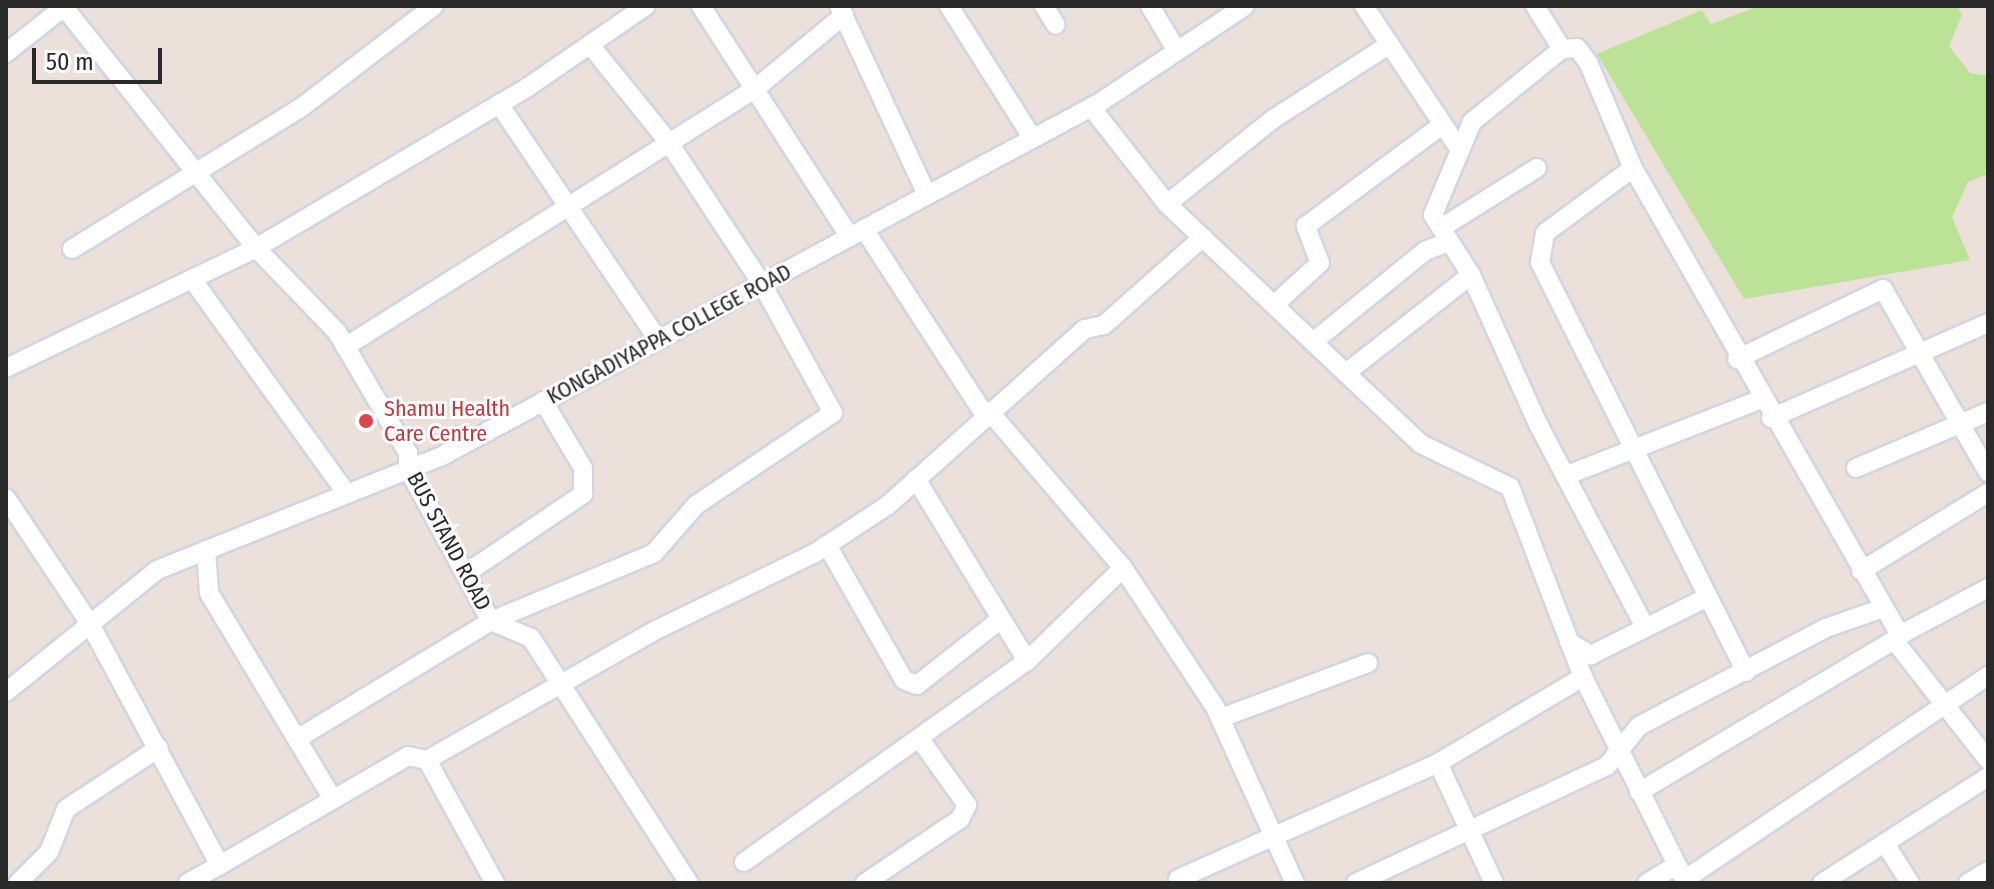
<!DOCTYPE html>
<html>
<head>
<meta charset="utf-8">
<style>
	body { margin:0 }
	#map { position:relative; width:1994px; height:889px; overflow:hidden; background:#ebe1da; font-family:"Fira Sans Condensed",sans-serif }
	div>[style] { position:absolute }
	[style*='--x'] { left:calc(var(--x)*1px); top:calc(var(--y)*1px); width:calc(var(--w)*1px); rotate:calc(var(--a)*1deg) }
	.green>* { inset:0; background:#bce297 }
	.roads { filter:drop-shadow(2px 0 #d0d6e2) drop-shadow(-2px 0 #d0d6e2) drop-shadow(0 2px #d0d6e2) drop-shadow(0 -2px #d0d6e2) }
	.minor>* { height:18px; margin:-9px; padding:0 9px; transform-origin:9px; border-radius:9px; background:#fff }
	.dots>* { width:22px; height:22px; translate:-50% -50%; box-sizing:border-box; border:4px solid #fff; border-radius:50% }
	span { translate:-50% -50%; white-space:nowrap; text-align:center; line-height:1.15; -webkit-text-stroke:6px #fff; paint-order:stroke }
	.street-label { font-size:22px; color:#292929 }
	.health-label { font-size:22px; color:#be3a42 }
	.left { translate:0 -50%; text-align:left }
	.frame { position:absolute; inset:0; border:8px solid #292929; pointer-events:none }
	.scale { position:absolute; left:32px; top:48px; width:130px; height:36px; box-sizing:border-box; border:4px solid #292929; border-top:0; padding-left:10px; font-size:24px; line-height:28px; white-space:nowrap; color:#292929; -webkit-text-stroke:6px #fff; paint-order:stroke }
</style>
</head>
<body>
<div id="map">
	<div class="green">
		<div style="clip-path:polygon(1759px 6px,1957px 6px,1962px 15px,1949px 46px,1970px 73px,1988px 76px,1988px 174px,1968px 182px,1952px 217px,1970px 260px,1744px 299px,1597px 54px,1702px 10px,1711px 24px)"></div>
	</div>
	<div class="roads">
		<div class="minor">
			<div style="--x:63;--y:6;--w:310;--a:51.4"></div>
			<div style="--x:256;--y:248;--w:117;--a:46"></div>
			<div style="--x:337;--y:332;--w:140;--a:59.6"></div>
			<div style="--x:408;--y:453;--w:16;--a:90"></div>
			<div style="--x:408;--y:469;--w:173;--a:61.4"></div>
			<div style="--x:491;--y:621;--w:43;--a:23"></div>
			<div style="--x:531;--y:638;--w:292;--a:57.2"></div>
			<div style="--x:701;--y:6;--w:275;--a:57.2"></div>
			<div style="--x:839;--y:6;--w:208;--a:65"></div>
			<div style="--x:949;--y:6;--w:157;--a:57.7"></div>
			<div style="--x:1044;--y:6;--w:22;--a:58"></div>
			<div style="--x:1150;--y:6;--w:52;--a:59"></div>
			<div style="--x:1364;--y:6;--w:173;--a:56.3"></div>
			<div style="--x:1535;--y:6;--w:51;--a:57.9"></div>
			<div style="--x:6;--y:53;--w:74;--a:-38.4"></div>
			<div style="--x:499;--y:104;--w:285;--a:56"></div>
			<div style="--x:1091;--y:107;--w:123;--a:51.9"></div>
			<div style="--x:1167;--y:204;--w:349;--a:43.4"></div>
			<div style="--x:1421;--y:444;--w:99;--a:25.8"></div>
			<div style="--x:1510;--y:487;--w:204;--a:69"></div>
			<div style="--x:1583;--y:677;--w:230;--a:63.4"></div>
			<div style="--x:1633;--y:168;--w:115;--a:-113"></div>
			<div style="--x:1588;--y:62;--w:18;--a:-128"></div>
			<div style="--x:1577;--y:48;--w:15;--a:176"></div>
			<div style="--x:1562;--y:49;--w:116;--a:141"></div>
			<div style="--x:1472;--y:122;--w:101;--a:112.8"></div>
			<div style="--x:1433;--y:215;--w:71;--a:57.7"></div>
			<div style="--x:1471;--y:275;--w:163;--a:65.8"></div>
			<div style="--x:1538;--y:424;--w:229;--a:62.2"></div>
			<div style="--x:1167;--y:204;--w:136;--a:-38.7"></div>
			<div style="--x:1273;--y:119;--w:135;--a:-32.6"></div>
			<div style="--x:1441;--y:228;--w:113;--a:-32"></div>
			<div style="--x:864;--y:229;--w:222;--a:57"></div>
			<div style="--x:72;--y:249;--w:270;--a:-31.7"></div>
			<div style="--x:302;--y:107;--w:166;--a:-37.4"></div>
			<div style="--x:192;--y:279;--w:265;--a:54.2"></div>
			<div style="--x:1274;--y:305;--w:62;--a:-42.4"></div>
			<div style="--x:1320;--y:263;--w:40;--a:-111"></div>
			<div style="--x:1306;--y:226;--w:169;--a:-36.6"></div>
			<div style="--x:1313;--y:342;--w:144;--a:-39.1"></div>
			<div style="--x:1425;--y:251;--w:26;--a:-21"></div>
			<div style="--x:345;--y:347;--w:484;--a:-32.2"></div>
			<div style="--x:755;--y:89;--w:116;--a:-39.7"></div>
			<div style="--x:1737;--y:359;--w:162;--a:-25.6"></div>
			<div style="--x:1883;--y:289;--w:211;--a:60.2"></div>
			<div style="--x:6;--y:368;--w:277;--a:-25.6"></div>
			<div style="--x:256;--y:248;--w:316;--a:-30.6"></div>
			<div style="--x:528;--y:87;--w:143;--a:-34.5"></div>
			<div style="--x:1346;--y:373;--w:159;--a:-38.1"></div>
			<div style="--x:989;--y:411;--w:206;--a:49.5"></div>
			<div style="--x:1771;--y:418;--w:237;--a:-23.6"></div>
			<div style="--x:1856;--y:468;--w:143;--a:-23"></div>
			<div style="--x:1565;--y:476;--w:208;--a:-21.4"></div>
			<div style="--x:916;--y:479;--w:213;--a:58.6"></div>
			<div style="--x:6;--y:498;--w:151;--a:56.3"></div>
			<div style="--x:90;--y:624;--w:274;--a:61.7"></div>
			<div style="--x:220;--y:865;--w:37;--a:151"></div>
			<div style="--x:827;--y:545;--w:155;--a:60.3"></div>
			<div style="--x:904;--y:680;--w:14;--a:21"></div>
			<div style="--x:917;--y:685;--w:107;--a:-38.2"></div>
			<div style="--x:206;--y:550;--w:43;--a:86"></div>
			<div style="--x:209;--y:593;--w:237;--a:59"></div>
			<div style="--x:1861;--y:571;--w:149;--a:-31.6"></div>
			<div style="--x:465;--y:574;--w:143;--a:-34.1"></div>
			<div style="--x:583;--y:494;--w:26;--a:-90"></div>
			<div style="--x:583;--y:468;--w:78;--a:-120.8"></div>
			<div style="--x:1900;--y:635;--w:100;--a:-28.1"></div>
			<div style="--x:1569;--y:642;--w:26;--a:31"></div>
			<div style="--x:1591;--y:655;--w:128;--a:-26.4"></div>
			<div style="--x:1746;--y:672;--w:459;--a:-116.7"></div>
			<div style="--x:1540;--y:262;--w:29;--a:-80"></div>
			<div style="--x:1545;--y:233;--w:109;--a:-36.5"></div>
			<div style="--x:1633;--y:168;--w:538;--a:60.24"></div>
			<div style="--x:1900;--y:635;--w:8;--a:140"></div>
			<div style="--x:1894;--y:640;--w:152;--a:51.9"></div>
			<div style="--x:6;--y:692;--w:194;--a:-38.9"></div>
			<div style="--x:157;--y:570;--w:307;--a:-21.8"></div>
			<div style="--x:442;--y:456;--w:746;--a:-28.25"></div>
			<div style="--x:1099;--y:103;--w:175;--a:-33.6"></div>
			<div style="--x:1221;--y:718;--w:157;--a:-20.5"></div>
			<div style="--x:297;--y:739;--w:227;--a:-31.3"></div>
			<div style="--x:491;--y:621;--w:177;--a:-22.6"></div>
			<div style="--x:654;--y:553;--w:64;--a:-48.8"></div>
			<div style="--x:696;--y:505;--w:165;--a:-33.9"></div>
			<div style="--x:833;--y:413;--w:147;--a:-118.8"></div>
			<div style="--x:762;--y:284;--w:173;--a:-123.4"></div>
			<div style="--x:667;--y:140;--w:122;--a:-129"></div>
			<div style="--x:427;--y:760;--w:263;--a:-29.6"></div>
			<div style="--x:656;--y:630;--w:177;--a:-25.8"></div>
			<div style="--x:815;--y:553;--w:87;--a:-33.3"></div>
			<div style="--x:888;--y:505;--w:264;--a:-41.8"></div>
			<div style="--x:1085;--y:329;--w:19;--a:-12"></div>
			<div style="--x:1104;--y:325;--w:132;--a:-41.6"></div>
			<div style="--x:1438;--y:763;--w:132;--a:65"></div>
			<div style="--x:1639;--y:792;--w:297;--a:-30.8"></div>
			<div style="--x:1886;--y:845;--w:45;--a:57.7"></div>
			<div style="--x:744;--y:862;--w:347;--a:-35.4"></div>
			<div style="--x:1027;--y:661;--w:134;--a:-44.1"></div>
			<div style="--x:1123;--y:568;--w:167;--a:56.5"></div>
			<div style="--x:1215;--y:707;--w:193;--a:65.6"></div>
			<div style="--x:220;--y:865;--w:217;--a:-30.1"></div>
			<div style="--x:408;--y:756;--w:19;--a:12"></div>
			<div style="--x:427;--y:760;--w:141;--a:61.1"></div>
			<div style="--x:1178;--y:879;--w:285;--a:-24"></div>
			<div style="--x:1438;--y:763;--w:169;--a:-30.7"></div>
			<div style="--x:1684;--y:880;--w:366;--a:-33.9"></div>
			<div style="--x:18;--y:883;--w:44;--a:-45"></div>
			<div style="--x:49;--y:852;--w:46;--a:-68.4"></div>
			<div style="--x:66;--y:809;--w:111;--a:-33.3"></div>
			<div style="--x:865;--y:883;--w:115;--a:-34"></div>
			<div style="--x:960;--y:819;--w:16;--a:-63"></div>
			<div style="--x:967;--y:805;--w:82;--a:-125.6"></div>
			<div style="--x:1356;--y:883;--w:277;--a:-25"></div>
			<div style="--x:1607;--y:766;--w:51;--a:-51.3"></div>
			<div style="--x:1639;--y:726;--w:211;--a:-27.7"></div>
			<div style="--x:1826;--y:628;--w:60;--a:-19.3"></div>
			<div style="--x:1647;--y:883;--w:33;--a:-31"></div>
			<div style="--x:1822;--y:883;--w:197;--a:-32.6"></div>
			<div style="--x:1968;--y:883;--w:23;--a:-31"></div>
		</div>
	</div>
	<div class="dots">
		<div style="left:366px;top:421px;background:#e0444e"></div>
	</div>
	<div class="street-label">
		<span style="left:669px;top:334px;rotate:-28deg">KONGADIYAPPA COLLEGE ROAD</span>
		<span style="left:449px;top:541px;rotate:62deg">BUS STAND ROAD</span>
	</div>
	<div class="health-label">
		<span class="left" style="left:384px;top:421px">Shamu Health<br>Care Centre</span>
	</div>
	<div class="frame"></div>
	<div class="scale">50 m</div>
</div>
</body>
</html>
